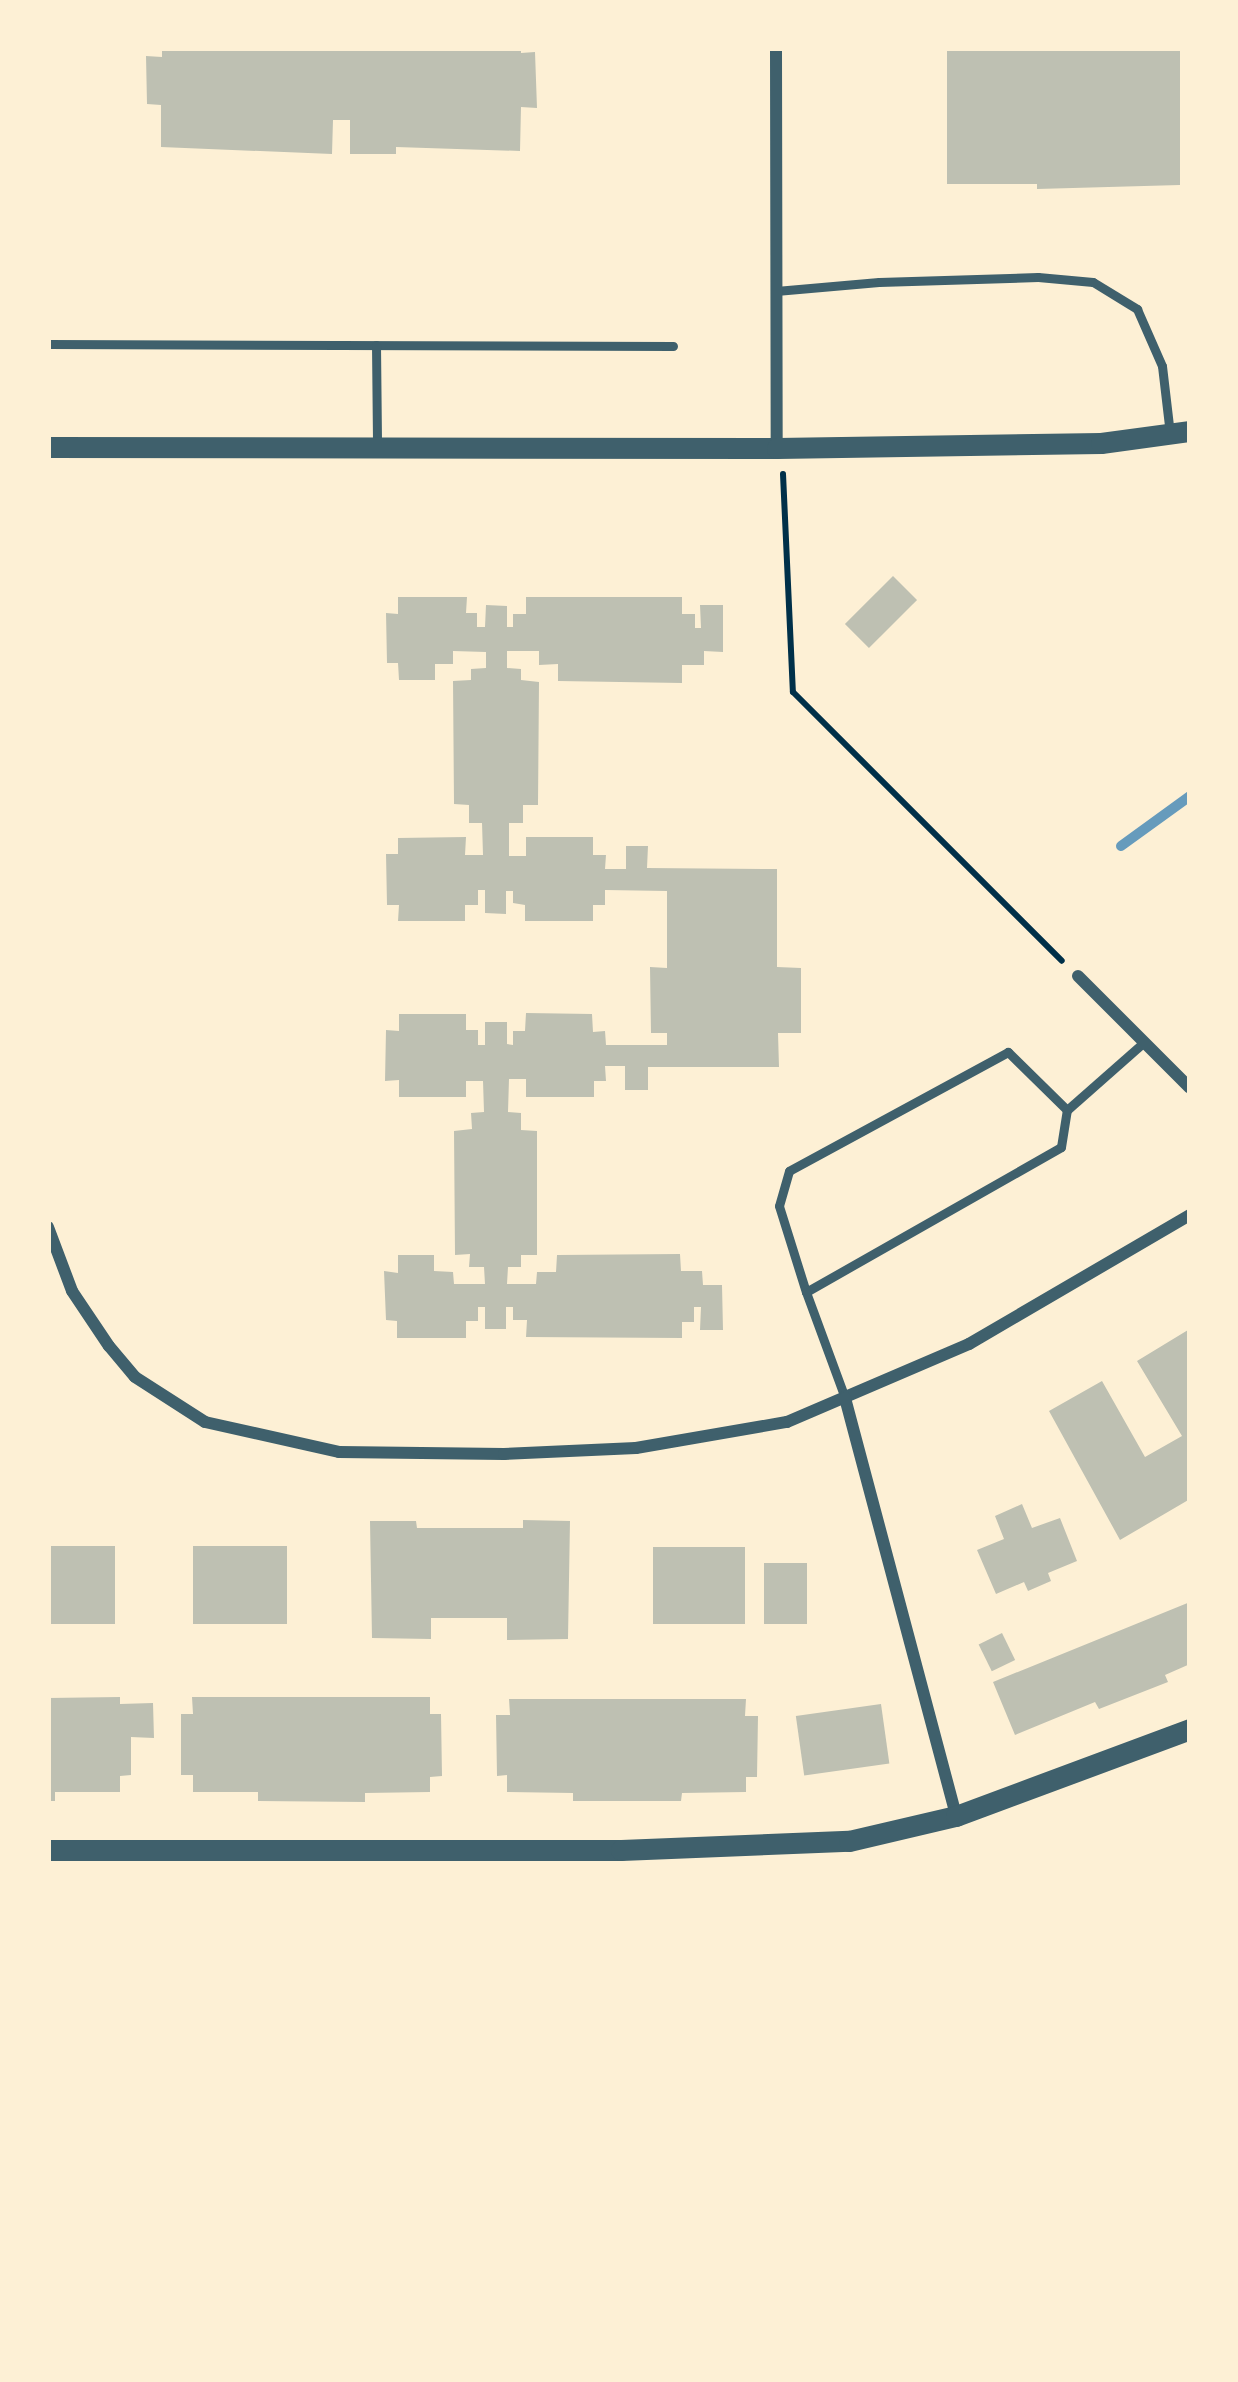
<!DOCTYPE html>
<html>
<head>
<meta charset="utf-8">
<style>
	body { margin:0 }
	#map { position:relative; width:1238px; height:2382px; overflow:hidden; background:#fdf0d5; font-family:"Noto Sans",sans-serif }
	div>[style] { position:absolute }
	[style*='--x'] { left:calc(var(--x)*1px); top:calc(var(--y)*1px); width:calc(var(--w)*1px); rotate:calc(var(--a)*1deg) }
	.stream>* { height:10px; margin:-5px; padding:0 5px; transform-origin:5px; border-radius:5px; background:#669bbc }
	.building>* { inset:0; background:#bec0b2; transform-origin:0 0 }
	.path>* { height:6px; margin:-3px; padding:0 3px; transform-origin:3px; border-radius:3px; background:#003049 }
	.service>* { height:9px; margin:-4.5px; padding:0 4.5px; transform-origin:4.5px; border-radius:4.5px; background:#3f606c }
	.minor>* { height:12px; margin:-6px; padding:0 6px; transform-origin:6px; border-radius:6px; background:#3f606c }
	.tertiary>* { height:21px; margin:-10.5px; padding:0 10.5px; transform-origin:10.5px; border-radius:10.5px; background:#3f606c }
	span { translate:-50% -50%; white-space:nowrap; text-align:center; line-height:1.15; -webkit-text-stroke:12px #fdf0d5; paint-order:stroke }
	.frame { position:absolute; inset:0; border:51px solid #fdf0d5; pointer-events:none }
</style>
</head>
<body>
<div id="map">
	<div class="stream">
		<div style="--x:1121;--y:846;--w:85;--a:-35.9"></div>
	</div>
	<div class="building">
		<div style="clip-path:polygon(162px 48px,521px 48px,521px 53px,535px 52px,537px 108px,521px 107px,520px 151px,396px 147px,396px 154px,350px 154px,350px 120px,333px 120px,332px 154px,161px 147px,161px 105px,147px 104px,146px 56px,162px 57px)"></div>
		<div style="clip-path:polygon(947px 48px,1180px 48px,1180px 185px,1037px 189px,1037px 184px,947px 184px)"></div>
		<div style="left:893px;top:576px;width:34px;height:68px;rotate:45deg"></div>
		<div style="clip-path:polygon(398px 597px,467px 597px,466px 613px,477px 613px,477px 627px,485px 627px,486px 605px,507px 606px,507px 627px,513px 627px,513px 614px,526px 614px,526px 597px,682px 597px,682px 614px,695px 614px,695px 628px,701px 628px,700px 605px,723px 605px,723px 652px,704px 651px,704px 665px,682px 665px,682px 683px,558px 681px,558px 664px,539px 665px,539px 651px,507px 651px,507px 668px,521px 669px,521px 680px,539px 682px,538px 805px,523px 805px,523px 823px,509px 823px,509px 856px,526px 856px,526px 837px,593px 837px,593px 855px,606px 855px,605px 869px,626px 869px,626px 846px,648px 846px,647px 868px,777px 869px,777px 967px,801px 968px,801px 1033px,778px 1033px,779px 1067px,648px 1067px,648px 1090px,625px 1090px,625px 1066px,605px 1066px,606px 1081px,594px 1081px,594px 1097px,526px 1097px,526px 1079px,509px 1079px,508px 1112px,521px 1113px,521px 1130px,537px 1131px,537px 1255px,521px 1255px,521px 1267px,508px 1267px,507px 1284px,536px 1284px,537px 1272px,556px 1272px,557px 1255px,680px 1254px,681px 1271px,702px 1271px,703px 1285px,722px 1285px,723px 1330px,700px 1330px,701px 1307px,694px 1307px,694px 1322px,682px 1322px,682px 1338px,526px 1337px,527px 1320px,513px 1320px,513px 1307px,506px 1307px,506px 1329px,485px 1329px,485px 1307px,478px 1307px,478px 1321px,466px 1321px,466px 1338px,397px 1338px,397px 1321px,386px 1320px,384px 1271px,398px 1273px,398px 1255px,434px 1255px,434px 1271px,453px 1272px,454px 1284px,485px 1284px,484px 1267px,469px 1267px,470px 1254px,455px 1255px,454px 1131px,472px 1129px,471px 1113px,484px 1112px,483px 1081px,466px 1081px,466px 1097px,399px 1097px,399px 1080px,385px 1081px,386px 1030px,399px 1031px,399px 1014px,466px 1014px,466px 1030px,478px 1030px,478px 1045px,485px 1045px,485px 1022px,507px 1022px,507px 1044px,513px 1045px,513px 1031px,525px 1031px,526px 1013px,592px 1014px,593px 1032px,605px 1031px,606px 1045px,667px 1045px,667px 1033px,651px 1033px,650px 967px,667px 968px,667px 891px,605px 890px,605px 905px,593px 905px,593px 921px,525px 921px,525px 905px,513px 903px,513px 891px,506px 891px,506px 914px,485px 913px,485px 890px,478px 890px,478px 905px,465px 905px,465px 921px,398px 921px,399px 905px,387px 905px,386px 854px,398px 854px,398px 838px,466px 837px,465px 855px,483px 855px,482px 823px,469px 823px,469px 805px,454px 804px,453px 681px,471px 680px,471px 669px,486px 668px,486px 652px,453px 651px,453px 664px,435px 664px,435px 680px,399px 680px,398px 663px,387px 663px,386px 613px,398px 614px)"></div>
		<div style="clip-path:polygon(1188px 1330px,1190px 1499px,1120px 1540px,1049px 1411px,1102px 1381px,1145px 1457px,1182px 1436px,1137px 1361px)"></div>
		<div style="clip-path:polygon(1022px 1504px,1032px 1528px,1060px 1518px,1077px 1561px,1048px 1573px,1051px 1581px,1028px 1591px,1024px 1582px,996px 1594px,977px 1550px,1004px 1539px,995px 1516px)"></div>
		<div style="clip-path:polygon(523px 1520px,570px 1521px,568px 1639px,507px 1640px,507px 1618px,431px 1618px,431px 1639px,372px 1638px,370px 1521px,416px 1521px,417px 1528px,523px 1528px)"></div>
		<div style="left:48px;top:1546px;width:67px;height:78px"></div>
		<div style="left:287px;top:1546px;width:78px;height:94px;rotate:90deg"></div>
		<div style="left:653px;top:1547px;width:92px;height:77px"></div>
		<div style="left:807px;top:1563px;width:61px;height:43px;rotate:90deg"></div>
		<div style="clip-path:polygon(1190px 1602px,1190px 1664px,1165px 1675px,1168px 1682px,1099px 1709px,1095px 1702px,1015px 1735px,993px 1682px)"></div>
		<div style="left:1002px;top:1633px;width:30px;height:26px;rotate:64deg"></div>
		<div style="clip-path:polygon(120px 1697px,120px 1704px,153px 1703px,154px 1738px,131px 1737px,131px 1775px,120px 1776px,120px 1792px,55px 1792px,55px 1801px,48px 1801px,48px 1698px)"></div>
		<div style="clip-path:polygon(192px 1697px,430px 1697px,430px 1714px,441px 1714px,442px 1776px,430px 1777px,430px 1792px,365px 1793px,365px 1802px,258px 1801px,258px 1792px,193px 1792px,193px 1775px,181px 1775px,181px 1714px,193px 1714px)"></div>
		<div style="clip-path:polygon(509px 1699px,746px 1699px,745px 1716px,758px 1716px,757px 1777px,746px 1777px,746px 1792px,682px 1793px,681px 1801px,573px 1801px,573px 1793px,507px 1792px,507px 1775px,497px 1776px,496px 1715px,510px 1715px)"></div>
		<div style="left:881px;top:1704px;width:60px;height:86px;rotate:82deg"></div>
	</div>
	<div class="path">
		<div style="--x:783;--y:474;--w:218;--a:87.4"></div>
		<div style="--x:793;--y:692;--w:380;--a:45"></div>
	</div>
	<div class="service">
		<div style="--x:776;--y:291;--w:103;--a:-5"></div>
		<div style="--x:879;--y:282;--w:159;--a:-1.8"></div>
		<div style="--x:1038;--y:277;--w:55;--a:5.2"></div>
		<div style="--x:1093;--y:282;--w:52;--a:31.5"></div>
		<div style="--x:1137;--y:309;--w:62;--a:66.3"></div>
		<div style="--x:1162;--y:366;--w:68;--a:83.3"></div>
		<div style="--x:48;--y:344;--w:625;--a:0.18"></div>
		<div style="--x:376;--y:345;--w:102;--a:89.4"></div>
		<div style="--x:1067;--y:1110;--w:103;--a:-41.4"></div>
		<div style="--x:806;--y:1292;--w:293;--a:-29.6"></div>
		<div style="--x:1061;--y:1147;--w:37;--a:-81"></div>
		<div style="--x:1067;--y:1110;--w:83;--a:-135.5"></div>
		<div style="--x:1008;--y:1052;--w:249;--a:151.5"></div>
		<div style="--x:789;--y:1171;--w:36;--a:106"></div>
		<div style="--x:779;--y:1206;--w:90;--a:72.6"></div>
		<div style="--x:806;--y:1292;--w:113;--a:69.8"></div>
	</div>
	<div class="minor">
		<div style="--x:776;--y:48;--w:400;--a:89.9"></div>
		<div style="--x:1078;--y:976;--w:158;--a:45"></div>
		<div style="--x:48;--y:1227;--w:68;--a:69.4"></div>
		<div style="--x:72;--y:1291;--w:66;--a:56.1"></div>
		<div style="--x:109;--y:1346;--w:40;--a:50"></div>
		<div style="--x:135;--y:1377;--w:83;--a:32.7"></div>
		<div style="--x:205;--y:1422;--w:137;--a:12.6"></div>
		<div style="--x:339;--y:1452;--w:165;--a:0.7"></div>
		<div style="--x:504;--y:1454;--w:132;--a:-2.6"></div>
		<div style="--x:636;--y:1448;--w:153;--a:-9.8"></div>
		<div style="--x:787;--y:1422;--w:198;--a:-23.2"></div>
		<div style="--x:969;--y:1344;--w:256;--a:-30.3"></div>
		<div style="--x:845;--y:1398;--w:432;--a:75.1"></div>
	</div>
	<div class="tertiary">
		<div style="--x:48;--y:447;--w:729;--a:0.08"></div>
		<div style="--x:777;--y:448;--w:324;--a:-0.9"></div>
		<div style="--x:1101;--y:443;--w:90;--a:-7.7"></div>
		<div style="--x:48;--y:1850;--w:573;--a:0"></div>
		<div style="--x:621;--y:1850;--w:228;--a:-2.3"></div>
		<div style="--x:849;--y:1841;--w:110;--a:-13.2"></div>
		<div style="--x:956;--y:1816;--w:250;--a:-20.4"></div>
	</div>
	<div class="frame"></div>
</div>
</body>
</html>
